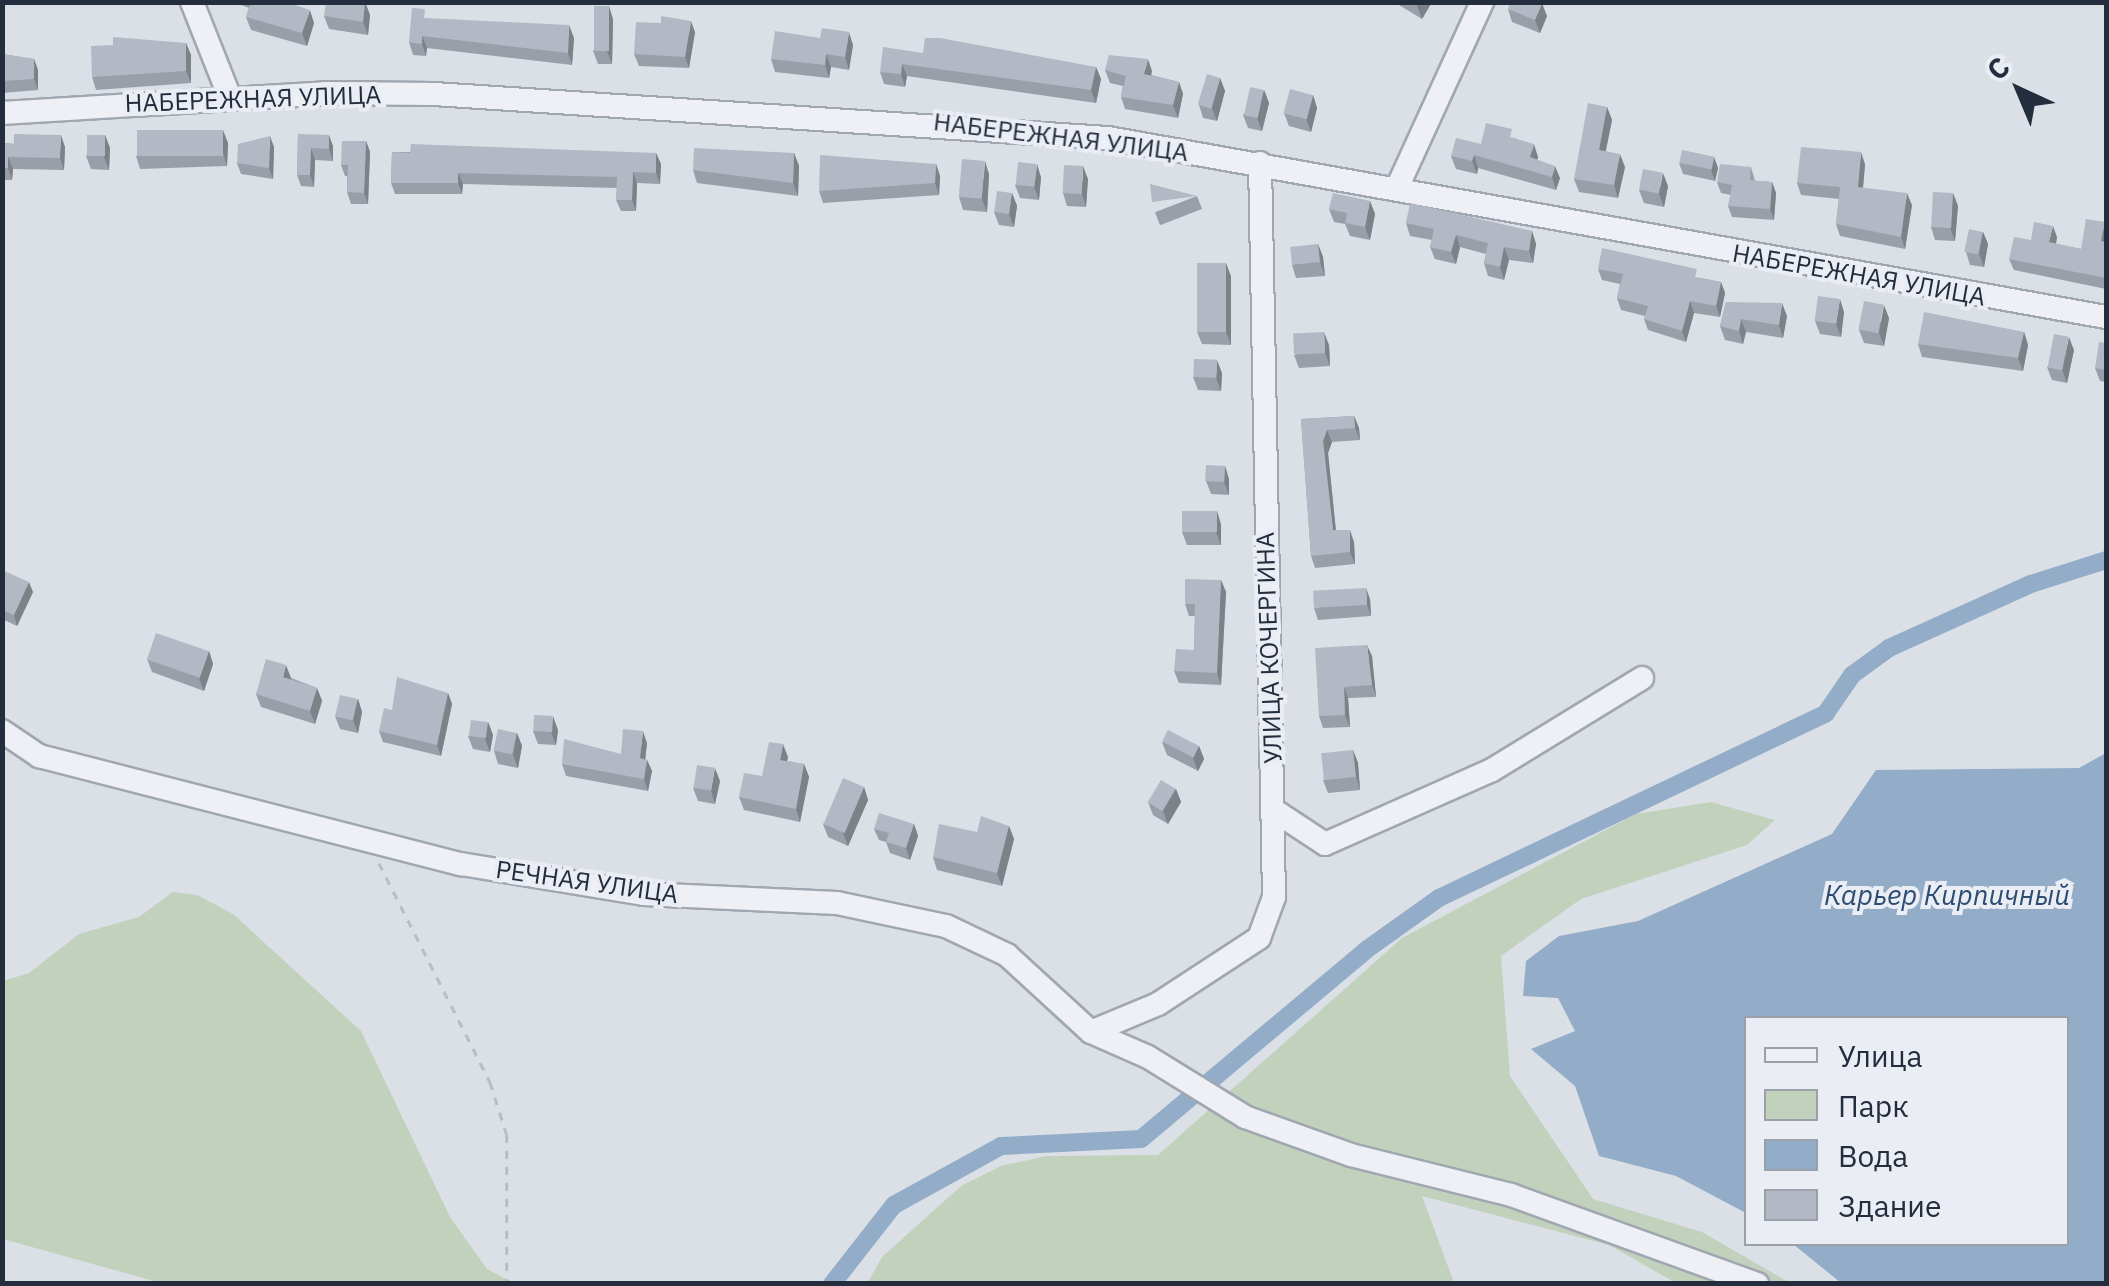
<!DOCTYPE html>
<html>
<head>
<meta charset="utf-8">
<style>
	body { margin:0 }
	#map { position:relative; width:2109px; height:1286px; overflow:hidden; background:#dbe0e7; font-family:"IBM Plex Sans",sans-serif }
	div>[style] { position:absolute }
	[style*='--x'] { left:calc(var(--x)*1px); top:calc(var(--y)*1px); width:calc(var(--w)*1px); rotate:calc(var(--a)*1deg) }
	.green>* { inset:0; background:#c1d1bc }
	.water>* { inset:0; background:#93adc9 }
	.canal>* { height:18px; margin:-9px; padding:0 9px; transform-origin:9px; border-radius:9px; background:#93adc9 }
	.path>* { height:2.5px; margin-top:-1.25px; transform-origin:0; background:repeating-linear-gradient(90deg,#b9bdc5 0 8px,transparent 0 16px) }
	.roads { filter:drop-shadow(2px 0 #a0a7b1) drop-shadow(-2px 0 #a0a7b1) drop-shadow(0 2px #a0a7b1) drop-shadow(0 -2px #a0a7b1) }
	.minor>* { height:22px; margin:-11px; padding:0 11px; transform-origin:11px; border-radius:11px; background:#eef0f5 }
	.wall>* { inset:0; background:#999fa9; transform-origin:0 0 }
	.shaded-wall>* { inset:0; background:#7d8289 }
	.building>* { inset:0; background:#b2b9c4; transform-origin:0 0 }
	span { translate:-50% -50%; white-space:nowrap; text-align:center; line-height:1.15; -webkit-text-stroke:8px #eaeef4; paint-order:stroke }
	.street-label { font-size:25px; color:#242d3d }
	.water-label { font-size:28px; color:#2d4c73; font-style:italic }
	.frame { position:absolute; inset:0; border:5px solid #242d3d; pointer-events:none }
	.legend { position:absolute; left:1744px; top:1016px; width:325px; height:230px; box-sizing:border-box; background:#eaeef4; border:2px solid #9ba1ab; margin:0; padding:12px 18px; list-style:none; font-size:30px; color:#242d3d }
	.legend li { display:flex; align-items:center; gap:20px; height:50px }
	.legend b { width:50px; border:2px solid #9ba1ab }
	.north { position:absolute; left:1969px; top:40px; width:100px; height:100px; -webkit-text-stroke:8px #eaeef4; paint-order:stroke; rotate:316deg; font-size:28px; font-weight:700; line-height:40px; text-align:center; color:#242d3d }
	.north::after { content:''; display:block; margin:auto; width:35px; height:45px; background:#242d3d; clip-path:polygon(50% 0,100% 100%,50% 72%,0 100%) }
</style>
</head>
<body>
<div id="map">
	<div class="green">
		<div style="clip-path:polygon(1711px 802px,1775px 820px,1747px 845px,1581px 899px,1501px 956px,1510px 1076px,1593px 1199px,1702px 1232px,1790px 1283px,1676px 1283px,1609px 1245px,1422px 1196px,1454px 1283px,867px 1284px,882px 1257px,961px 1186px,1001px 1166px,1046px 1156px,1158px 1155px,1402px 938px,1636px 814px)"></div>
		<div style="clip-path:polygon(173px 892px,197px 895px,233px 914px,361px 1031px,450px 1217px,487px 1269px,514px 1283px,161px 1283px,3px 1239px,3px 981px,29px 973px,79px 934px,139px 917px)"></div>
	</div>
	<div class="water">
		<div style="clip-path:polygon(2106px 753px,2106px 1283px,1841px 1283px,1793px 1244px,2066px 1244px,2066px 1018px,1746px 1018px,1746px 1213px,1676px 1176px,1599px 1156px,1575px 1086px,1531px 1049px,1575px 1031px,1558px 998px,1523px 996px,1526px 961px,1559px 936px,1638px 921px,1832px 834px,1876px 770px,2079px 768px)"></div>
	</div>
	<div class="canal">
		<div style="--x:832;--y:1284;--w:100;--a:-51.9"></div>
		<div style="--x:894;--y:1205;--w:122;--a:-28.9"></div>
		<div style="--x:1001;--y:1146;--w:140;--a:-2.9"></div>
		<div style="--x:1141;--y:1139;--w:294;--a:-40"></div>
		<div style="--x:1366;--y:950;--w:90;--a:-35.5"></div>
		<div style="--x:1439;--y:898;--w:429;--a:-25.5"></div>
		<div style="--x:1826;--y:713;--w:46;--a:-55.6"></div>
		<div style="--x:1852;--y:675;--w:46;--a:-36.1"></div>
		<div style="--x:1889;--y:648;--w:156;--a:-24.3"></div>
		<div style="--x:2031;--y:584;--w:79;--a:-17.7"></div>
	</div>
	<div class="path">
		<div style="--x:379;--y:863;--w:246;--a:63.1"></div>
		<div style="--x:490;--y:1082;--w:56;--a:72.2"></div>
		<div style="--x:507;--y:1135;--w:149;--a:90"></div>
	</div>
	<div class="roads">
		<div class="minor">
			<div style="--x:192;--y:2;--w:103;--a:68.4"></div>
			<div style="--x:2;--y:113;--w:324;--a:-3.5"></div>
			<div style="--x:325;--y:93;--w:109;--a:0.5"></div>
			<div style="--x:434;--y:94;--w:675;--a:3.74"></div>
			<div style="--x:1108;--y:138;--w:1014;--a:10.17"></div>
			<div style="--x:1397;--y:188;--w:205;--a:-65.4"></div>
			<div style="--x:2;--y:731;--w:45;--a:34"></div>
			<div style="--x:39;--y:756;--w:436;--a:14.4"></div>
			<div style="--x:461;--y:864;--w:185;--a:9.3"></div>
			<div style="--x:644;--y:894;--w:193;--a:2.7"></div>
			<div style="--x:837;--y:903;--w:111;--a:11.9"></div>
			<div style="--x:946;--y:926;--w:68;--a:25.4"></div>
			<div style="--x:1007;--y:955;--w:114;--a:42.5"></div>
			<div style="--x:1091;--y:1032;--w:62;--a:23.7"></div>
			<div style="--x:1148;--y:1057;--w:114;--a:31.7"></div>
			<div style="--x:1245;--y:1117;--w:113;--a:19.7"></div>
			<div style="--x:1351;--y:1155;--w:165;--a:14"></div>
			<div style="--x:1511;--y:1195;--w:262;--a:19.9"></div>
			<div style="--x:1275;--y:811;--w:60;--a:33.4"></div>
			<div style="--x:1325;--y:844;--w:183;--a:-23.9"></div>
			<div style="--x:1492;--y:770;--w:176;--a:-31.5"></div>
			<div style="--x:1091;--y:1032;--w:73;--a:-22.7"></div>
			<div style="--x:1158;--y:1004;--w:121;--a:-33.2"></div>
			<div style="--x:1259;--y:938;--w:44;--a:-69.9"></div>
			<div style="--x:1274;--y:897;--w:734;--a:-91.09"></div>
		</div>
	</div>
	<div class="wall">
		<div style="clip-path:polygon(234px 2px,286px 2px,314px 23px,307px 46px,251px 30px,246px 17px,249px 8px)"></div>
		<div style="clip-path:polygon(365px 2px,370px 15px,368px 35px,329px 29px,324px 16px)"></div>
		<div style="clip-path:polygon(1398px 2px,1432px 2px,1422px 19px,1399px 5px)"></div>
		<div style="clip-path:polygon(1508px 9px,1547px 16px,1540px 33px,1512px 22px)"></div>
		<div style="clip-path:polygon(429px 19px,574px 38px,572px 65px,427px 48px,426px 56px,413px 55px,409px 42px)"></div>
		<div style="clip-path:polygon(613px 19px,612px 64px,598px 64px,593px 51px)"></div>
		<div style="clip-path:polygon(695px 32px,689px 68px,639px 66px,634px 54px)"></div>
		<div style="clip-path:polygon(186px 43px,191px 55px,191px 83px,96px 90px,92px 77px)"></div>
		<div style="clip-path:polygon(853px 45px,849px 70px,831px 67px,829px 78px,775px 72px,771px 59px)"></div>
		<div style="clip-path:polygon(923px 53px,1096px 67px,1101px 79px,1096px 103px,907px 76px,905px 87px,884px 84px,880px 72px)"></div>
		<div style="clip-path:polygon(2px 54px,34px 59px,38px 70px,38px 90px,2px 93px)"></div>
		<div style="clip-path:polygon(1105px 70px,1152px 71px,1151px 75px,1179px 82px,1183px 94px,1178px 118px,1125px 109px,1121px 97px,1123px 86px,1110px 83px)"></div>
		<div style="clip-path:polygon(1220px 78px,1225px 91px,1217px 121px,1203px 118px,1199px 105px)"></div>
		<div style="clip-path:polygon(1264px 90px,1269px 103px,1262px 131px,1248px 128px,1243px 115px)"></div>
		<div style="clip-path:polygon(1313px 95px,1317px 108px,1311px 132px,1289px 126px,1284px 113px)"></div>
		<div style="clip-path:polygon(1607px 107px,1612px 120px,1606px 151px,1625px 167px,1618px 198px,1579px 192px,1574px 179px)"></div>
		<div style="clip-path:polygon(298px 134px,333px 146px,333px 161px,315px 160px,314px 187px,301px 186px,297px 175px)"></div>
		<div style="clip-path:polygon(105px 135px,110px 148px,109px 170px,91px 169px,86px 156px)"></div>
		<div style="clip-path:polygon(1515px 138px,1538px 157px,1537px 160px,1560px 178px,1556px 190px,1478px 168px,1477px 174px,1456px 169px,1451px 156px,1481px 144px)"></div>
		<div style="clip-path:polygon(366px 141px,370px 152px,368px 204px,351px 204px,347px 192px,347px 176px,345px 176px,341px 165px)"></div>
		<div style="clip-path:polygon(2px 143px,65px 147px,64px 170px,13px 169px,12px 180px,2px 180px)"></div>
		<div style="clip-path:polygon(228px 143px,227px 166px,140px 169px,136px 156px)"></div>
		<div style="clip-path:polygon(274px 147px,273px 179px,241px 174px,237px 163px)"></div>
		<div style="clip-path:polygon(392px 152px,656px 153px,661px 164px,660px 184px,637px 183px,636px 211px,621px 211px,616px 200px,617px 188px,463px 184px,462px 194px,395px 194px,391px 183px)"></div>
		<div style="clip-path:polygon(794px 153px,799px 166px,798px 196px,697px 183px,693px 170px)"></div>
		<div style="clip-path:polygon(1714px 157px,1718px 168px,1715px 181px,1683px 174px,1679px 163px)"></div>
		<div style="clip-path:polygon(936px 164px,940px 176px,939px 195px,823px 203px,819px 191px)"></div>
		<div style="clip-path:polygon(1865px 164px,1863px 188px,1912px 205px,1905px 249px,1840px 236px,1836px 224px,1839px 199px,1801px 195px,1797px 183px)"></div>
		<div style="clip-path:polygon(1751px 167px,1755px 181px,1772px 182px,1776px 193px,1774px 220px,1732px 217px,1728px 206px,1731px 195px,1721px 193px,1717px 182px)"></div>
		<div style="clip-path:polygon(989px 174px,987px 212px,963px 210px,959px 197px)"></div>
		<div style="clip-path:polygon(1041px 177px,1039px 200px,1020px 198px,1015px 185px)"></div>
		<div style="clip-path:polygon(1088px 179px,1086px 207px,1067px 206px,1063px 193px)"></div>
		<div style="clip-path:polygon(1668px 186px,1664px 207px,1644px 203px,1639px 190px)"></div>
		<div style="clip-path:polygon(1012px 193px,1017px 206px,1014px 227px,999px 225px,994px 212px)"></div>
		<div style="clip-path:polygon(1953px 193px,1958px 206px,1955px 241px,1935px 240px,1931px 227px)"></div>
		<div style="left:1197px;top:196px;width:14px;height:45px;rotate:69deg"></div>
		<div style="clip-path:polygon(1370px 201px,1375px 214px,1370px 240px,1350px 236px,1345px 224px,1334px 222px,1329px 209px)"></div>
		<div style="clip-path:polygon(2105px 222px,2106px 227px,2106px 289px,2014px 270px,2009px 259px,2031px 240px,2057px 237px,2056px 244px,2081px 249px)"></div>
		<div style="clip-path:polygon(1406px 223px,1532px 231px,1536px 244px,1533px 263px,1509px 260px,1504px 280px,1488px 276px,1484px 263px,1486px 254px,1460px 247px,1456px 264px,1435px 259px,1430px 247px,1432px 240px,1410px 236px)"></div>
		<div style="clip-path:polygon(1983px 232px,1988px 244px,1984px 267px,1970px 265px,1966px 252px)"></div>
		<div style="clip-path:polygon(1318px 244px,1323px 257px,1325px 276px,1296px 278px,1292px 265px)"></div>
		<div style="clip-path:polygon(1598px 269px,1700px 278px,1721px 282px,1725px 293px,1720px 317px,1694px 313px,1686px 342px,1648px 330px,1644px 319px,1645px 316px,1621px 310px,1617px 298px,1620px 284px,1602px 280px)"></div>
		<div style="clip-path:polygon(1231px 276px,1231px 345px,1202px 344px,1197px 332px)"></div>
		<div style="clip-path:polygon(1726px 302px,1787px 316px,1783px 338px,1746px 332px,1743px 344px,1725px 340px,1720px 326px)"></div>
		<div style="clip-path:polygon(1844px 312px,1841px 337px,1820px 334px,1815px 321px)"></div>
		<div style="clip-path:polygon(1889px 318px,1884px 346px,1864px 343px,1859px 330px)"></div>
		<div style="clip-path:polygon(2024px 332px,2028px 345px,2023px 371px,1922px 357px,1918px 344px)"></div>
		<div style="clip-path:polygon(2106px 343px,2106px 382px,2100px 381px,2095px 368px)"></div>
		<div style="clip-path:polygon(1329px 345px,1330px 366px,1299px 368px,1294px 355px)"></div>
		<div style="clip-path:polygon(2074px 350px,2067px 383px,2052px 380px,2047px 367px)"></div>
		<div style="clip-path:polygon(1222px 373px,1221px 391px,1198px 390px,1193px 377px)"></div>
		<div style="clip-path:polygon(1354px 416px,1359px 428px,1360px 440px,1332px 442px,1328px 453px,1336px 530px,1354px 542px,1355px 564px,1315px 568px,1311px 556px,1301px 419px)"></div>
		<div style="clip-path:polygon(1225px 466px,1229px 479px,1229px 495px,1211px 494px,1206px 481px)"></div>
		<div style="clip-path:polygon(1221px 524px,1221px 545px,1187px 545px,1182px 532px)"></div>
		<div style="clip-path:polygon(2px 570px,33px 592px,17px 626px,2px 619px)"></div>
		<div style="clip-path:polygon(1221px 580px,1226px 592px,1221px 685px,1179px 683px,1174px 671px,1194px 650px,1195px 616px,1189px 616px,1185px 604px)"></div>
		<div style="clip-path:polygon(1370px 599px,1371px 616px,1318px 620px,1314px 608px)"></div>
		<div style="clip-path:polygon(209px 651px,213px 664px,204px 691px,152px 672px,147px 659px)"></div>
		<div style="clip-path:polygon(1372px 656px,1376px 697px,1348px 698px,1350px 727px,1323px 728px,1319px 716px)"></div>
		<div style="clip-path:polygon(291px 678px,317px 688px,322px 701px,315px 724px,261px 707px,256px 694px)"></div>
		<div style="clip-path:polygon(448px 693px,452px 704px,441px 756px,383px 742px,379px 731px,392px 710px)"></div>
		<div style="clip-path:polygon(358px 699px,362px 712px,358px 733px,340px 729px,335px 716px)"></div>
		<div style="clip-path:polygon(488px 722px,493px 735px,490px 752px,473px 749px,468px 736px)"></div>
		<div style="clip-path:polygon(558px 730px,556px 745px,538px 744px,533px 731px)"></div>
		<div style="clip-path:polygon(517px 733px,522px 746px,518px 768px,498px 764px,494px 751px)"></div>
		<div style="clip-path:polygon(1162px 742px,1199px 746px,1204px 759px,1198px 771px,1167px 755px)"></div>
		<div style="clip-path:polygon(647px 743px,645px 759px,647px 760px,652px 771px,648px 791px,566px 776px,562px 764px,621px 754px)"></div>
		<div style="clip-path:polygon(1353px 750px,1358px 763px,1360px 790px,1328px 793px,1323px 780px)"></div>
		<div style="clip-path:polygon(788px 757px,787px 761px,804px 764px,809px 777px,800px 822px,744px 810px,739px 797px,762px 776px)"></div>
		<div style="clip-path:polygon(720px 781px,715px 804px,698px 801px,693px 788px)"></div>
		<div style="clip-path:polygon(864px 787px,868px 800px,848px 846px,828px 837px,823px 824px)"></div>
		<div style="clip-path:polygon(1176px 789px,1181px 802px,1168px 824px,1153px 815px,1148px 802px)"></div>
		<div style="clip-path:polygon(914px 824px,918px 836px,910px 860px,890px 853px,886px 842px,879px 840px,874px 829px)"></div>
		<div style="clip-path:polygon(1009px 826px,1014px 839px,1002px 886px,937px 870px,933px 857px,977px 832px)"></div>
	</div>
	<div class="shaded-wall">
		<div style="clip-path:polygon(365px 2px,370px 15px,368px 35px,363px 22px)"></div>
		<div style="clip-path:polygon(1419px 2px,1432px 2px,1422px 19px,1417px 6px)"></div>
		<div style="clip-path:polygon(1542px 3px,1547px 16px,1540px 33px,1535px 20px)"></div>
		<div style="clip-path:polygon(609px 6px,613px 19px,612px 64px,607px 51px)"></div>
		<div style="clip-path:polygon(310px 10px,314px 23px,307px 46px,302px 33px)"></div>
		<div style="clip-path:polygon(691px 21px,695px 32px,689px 68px,685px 57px)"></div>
		<div style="clip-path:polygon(569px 25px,574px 38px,572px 65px,568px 53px)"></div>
		<div style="clip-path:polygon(849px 32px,853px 45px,849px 70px,845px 57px)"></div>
		<div style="clip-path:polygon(422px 36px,427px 48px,426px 56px,422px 44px)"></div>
		<div style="clip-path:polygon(186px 43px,191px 55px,191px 83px,186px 71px)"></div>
		<div style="clip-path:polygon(826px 54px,831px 67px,829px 78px,825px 65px)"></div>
		<div style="clip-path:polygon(34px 59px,38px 70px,38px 90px,34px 79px)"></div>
		<div style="clip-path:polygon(1148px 59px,1152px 71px,1149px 86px,1144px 74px)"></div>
		<div style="clip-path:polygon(902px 64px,907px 76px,905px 87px,901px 74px)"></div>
		<div style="clip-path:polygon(1096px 67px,1101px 79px,1096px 103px,1091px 90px)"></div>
		<div style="clip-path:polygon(1220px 78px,1225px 91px,1217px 121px,1212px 108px)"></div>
		<div style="clip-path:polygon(1179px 82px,1183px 94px,1178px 118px,1173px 105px)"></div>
		<div style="clip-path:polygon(1264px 90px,1269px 103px,1262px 131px,1257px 118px)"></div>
		<div style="clip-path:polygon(1313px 95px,1317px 108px,1311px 132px,1306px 119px)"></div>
		<div style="clip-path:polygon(1607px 107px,1612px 120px,1603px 163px,1599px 150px)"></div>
		<div style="clip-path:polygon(223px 130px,228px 143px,227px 166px,223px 153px)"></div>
		<div style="clip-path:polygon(61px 135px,65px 147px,64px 170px,60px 158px)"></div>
		<div style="clip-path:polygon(105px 135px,110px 148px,109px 170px,104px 157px)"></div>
		<div style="clip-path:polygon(329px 135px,333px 146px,333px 161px,329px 149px)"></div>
		<div style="clip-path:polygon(270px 136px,274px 147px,273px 179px,269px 168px)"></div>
		<div style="clip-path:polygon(366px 141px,370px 152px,368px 204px,364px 193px)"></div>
		<div style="clip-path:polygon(1534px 144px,1538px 157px,1534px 170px,1530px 157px)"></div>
		<div style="clip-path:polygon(311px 148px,315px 160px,314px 187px,310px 175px)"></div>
		<div style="clip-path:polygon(1861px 152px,1865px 164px,1862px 199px,1858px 187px)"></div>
		<div style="clip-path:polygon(656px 153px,661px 164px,660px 184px,656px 173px)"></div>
		<div style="clip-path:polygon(794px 153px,799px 166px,798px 196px,793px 183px)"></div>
		<div style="clip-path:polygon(1620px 154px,1625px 167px,1618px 198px,1614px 185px)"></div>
		<div style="clip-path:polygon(1474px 155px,1478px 168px,1477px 174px,1472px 161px)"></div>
		<div style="clip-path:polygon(8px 157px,13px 169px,12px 180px,8px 168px)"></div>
		<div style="clip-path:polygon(1714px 157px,1718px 168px,1715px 181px,1711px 170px)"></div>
		<div style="clip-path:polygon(985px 161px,989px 174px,987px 212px,982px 199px)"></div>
		<div style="clip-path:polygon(936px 164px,940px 176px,939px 195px,935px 183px)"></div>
		<div style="clip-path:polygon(1037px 164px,1041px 177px,1039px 200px,1034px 187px)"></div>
		<div style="clip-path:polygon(1083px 166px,1088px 179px,1086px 207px,1082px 194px)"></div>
		<div style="clip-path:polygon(1555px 166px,1560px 178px,1556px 190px,1552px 177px)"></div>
		<div style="clip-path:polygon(633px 172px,637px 183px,636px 211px,632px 200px)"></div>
		<div style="clip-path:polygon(458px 173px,463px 184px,462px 194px,458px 183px)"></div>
		<div style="clip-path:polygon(1663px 173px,1668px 186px,1664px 207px,1659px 194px)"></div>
		<div style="clip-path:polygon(1772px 182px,1776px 193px,1774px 220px,1770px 209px)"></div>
		<div style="clip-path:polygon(1012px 193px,1017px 206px,1014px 227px,1009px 214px)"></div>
		<div style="clip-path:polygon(1907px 193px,1912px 205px,1905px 249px,1901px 237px)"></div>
		<div style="clip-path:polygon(1953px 193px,1958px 206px,1955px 241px,1950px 228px)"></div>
		<div style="clip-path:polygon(1370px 201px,1375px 214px,1370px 240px,1365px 227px)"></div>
		<div style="clip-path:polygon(2105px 222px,2106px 227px,2106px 247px,2101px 241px)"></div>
		<div style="clip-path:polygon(2053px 226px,2057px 237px,2054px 254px,2049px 242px)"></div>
		<div style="clip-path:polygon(1532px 231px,1536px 244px,1533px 263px,1529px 251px)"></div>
		<div style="clip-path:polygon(1983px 232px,1988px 244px,1984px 267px,1979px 254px)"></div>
		<div style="clip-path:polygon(1456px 235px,1460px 247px,1456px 264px,1451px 252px)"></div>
		<div style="clip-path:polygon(1318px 244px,1323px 257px,1325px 276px,1320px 262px)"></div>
		<div style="clip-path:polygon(1504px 247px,1509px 260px,1504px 280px,1500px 267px)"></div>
		<div style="clip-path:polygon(1226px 263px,1231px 276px,1231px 345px,1226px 332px)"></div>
		<div style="clip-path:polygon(1721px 282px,1725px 293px,1720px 317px,1716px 306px)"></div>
		<div style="clip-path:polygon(1840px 299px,1844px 312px,1841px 337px,1836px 324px)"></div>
		<div style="clip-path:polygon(1690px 301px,1694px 313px,1686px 342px,1682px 331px)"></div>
		<div style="clip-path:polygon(1782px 303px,1787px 316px,1783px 338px,1779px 325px)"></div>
		<div style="clip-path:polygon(1884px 305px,1889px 318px,1884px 346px,1879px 333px)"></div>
		<div style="clip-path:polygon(1741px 319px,1746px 332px,1743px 344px,1739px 331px)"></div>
		<div style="clip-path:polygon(1324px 332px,1329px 345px,1330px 366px,1325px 353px)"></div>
		<div style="clip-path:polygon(2024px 332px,2028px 345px,2023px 371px,2018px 358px)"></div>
		<div style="clip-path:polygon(2069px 337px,2074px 350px,2067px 383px,2062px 370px)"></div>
		<div style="clip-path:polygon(1217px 360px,1222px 373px,1221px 391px,1216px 378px)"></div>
		<div style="clip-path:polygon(1354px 416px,1359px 428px,1360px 440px,1355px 428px)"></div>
		<div style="clip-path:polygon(1327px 430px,1332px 442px,1328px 453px,1337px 542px,1333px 530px,1323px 441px)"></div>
		<div style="clip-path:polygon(1225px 466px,1229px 479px,1229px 495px,1224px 482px)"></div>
		<div style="clip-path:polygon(1217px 511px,1221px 524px,1221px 545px,1216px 532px)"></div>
		<div style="clip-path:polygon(1350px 530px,1354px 542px,1355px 564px,1350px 552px)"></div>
		<div style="clip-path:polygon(1221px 580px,1226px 592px,1221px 685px,1217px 673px)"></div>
		<div style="clip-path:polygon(29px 582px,33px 592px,17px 626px,14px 615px)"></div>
		<div style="clip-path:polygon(1366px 588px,1370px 599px,1371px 616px,1367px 605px)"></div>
		<div style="clip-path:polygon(1367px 645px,1372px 656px,1376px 697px,1372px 685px)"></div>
		<div style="clip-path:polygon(209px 651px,213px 664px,204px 691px,199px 678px)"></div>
		<div style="clip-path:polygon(286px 665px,291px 678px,288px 690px,283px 677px)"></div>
		<div style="clip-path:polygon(1344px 687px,1348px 698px,1350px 727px,1345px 715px)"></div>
		<div style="clip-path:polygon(317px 688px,322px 701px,315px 724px,310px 711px)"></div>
		<div style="clip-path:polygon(448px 693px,452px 704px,441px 756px,437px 745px)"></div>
		<div style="clip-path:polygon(358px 699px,362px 712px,358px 733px,353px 720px)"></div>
		<div style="clip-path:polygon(553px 716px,558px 730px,556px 745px,551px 732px)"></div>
		<div style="clip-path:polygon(488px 722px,493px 735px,490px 752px,485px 739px)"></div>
		<div style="clip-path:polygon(643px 731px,647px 743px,644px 770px,640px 758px)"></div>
		<div style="clip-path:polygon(517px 733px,522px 746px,518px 768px,513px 755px)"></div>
		<div style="clip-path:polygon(783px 744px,788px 757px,784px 773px,780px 760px)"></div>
		<div style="clip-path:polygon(1199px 746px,1204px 759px,1198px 771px,1193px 758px)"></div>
		<div style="clip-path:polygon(1353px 750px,1358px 763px,1360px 790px,1356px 777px)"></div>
		<div style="clip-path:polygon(647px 760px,652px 771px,648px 791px,644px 779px)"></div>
		<div style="clip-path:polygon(804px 764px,809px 777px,800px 822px,796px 809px)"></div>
		<div style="clip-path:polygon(715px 768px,720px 781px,715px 804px,711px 791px)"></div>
		<div style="clip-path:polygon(864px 787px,868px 800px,848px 846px,843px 833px)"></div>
		<div style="clip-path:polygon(1176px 789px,1181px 802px,1168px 824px,1163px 811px)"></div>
		<div style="clip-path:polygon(914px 824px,918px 836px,910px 860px,906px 848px)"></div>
		<div style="clip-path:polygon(1009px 826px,1014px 839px,1002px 886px,997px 873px)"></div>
	</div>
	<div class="building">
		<div style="clip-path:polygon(251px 2px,286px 2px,310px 10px,302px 33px,246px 17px)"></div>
		<div style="clip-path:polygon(326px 2px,365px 2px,363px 22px,324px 16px)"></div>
		<div style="clip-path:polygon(1510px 2px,1542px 2px,1542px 3px,1535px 20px,1508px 9px)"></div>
		<div style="left:594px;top:6px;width:15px;height:45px"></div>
		<div style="clip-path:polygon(412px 8px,425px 9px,424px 18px,569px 25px,568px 53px,422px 36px,422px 44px,409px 42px)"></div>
		<div style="clip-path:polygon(661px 16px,691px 21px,685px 57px,634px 54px,636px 22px,661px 23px)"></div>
		<div style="clip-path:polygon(822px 28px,849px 32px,845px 57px,826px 54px,825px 65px,771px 59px,775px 31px,820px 38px)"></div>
		<div style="clip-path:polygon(113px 37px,186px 43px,186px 71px,92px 77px,91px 46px,113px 45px)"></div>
		<div style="clip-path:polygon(925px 38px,940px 38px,1096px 67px,1091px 90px,902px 64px,901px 74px,880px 72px,883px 47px,923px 53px)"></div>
		<div style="clip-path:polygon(2px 54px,34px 59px,34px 79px,2px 81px)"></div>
		<div style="clip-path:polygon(1109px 55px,1148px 59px,1144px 74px,1179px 82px,1173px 105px,1121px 97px,1126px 76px,1105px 70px)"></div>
		<div style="left:1207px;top:74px;width:14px;height:32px;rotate:17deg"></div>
		<div style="left:1250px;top:87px;width:14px;height:29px;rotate:12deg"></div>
		<div style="left:1290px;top:89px;width:24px;height:25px;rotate:15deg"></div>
		<div style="clip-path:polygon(1588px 103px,1607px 107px,1599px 150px,1620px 154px,1614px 185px,1574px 179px)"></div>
		<div style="clip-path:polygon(1486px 123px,1512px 129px,1510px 137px,1534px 144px,1530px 157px,1555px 166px,1552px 177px,1474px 155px,1472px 161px,1451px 156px,1456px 138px,1481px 144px)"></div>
		<div style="left:137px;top:130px;width:86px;height:26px"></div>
		<div style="clip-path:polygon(14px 134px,61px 135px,60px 158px,8px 157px,8px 168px,2px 168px,2px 143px,14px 144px)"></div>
		<div style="clip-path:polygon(298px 134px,329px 135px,329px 149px,311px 148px,310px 175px,297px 175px)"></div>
		<div style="left:87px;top:135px;width:18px;height:21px"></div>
		<div style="clip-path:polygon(270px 136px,269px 168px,237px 163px,238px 144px)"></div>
		<div style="clip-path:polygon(342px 141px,366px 141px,364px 193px,347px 192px,348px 165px,341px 165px)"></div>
		<div style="clip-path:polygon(411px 144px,656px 153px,656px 173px,633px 172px,632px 200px,616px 200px,617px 177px,458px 173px,458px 183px,391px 183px,392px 152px,410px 153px)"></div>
		<div style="clip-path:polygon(1801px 147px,1861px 152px,1858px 187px,1907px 193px,1901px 237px,1836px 224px,1840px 187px,1797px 183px)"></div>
		<div style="clip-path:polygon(694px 148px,794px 153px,793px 183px,693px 170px)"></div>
		<div style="left:1682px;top:150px;width:33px;height:13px;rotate:12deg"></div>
		<div style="clip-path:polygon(820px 155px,936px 164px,935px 183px,819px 191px)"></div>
		<div style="left:962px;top:159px;width:23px;height:38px;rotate:5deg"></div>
		<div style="left:1018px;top:162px;width:19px;height:23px;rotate:6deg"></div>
		<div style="clip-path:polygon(1720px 164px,1751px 167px,1750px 180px,1772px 182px,1770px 209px,1728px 206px,1732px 185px,1717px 182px)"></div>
		<div style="left:1064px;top:165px;width:19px;height:28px;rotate:3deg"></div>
		<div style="left:1643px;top:169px;width:20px;height:21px;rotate:11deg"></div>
		<div style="clip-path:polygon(1150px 184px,1197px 196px,1152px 202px)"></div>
		<div style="left:997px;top:191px;width:15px;height:21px;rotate:8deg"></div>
		<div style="left:1933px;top:192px;width:20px;height:35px;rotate:3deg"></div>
		<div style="clip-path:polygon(1333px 193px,1370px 201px,1365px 227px,1345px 223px,1347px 213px,1329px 209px)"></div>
		<div style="clip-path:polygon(1410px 203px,1532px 231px,1529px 251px,1504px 247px,1500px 267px,1484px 263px,1488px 243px,1456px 235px,1451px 252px,1430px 247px,1434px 229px,1406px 223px)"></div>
		<div style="clip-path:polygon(2086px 219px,2105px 222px,2101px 241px,2106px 242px,2106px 278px,2009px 259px,2014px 237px,2031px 240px,2034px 222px,2053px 226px,2049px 242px,2081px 249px)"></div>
		<div style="left:1969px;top:229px;width:14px;height:23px;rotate:12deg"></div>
		<div style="left:1318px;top:244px;width:18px;height:28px;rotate:84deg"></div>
		<div style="clip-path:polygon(1602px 248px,1697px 269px,1695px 277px,1721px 282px,1716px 306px,1690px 301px,1682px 331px,1644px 319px,1648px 306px,1617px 298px,1623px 274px,1598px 269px)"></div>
		<div style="left:1197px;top:263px;width:29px;height:69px"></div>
		<div style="left:1818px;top:296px;width:22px;height:25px;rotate:8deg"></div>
		<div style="left:1864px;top:301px;width:20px;height:29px;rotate:11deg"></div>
		<div style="clip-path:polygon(1726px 302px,1782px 303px,1779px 325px,1741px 319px,1739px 331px,1720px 326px)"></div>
		<div style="clip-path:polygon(1924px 312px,2024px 332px,2018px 358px,1918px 344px)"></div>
		<div style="left:1324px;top:332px;width:21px;height:31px;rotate:87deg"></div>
		<div style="left:2054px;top:334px;width:15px;height:34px;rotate:11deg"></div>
		<div style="clip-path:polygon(2099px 342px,2106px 343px,2106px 370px,2095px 368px)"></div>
		<div style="left:1194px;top:359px;width:23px;height:18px;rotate:2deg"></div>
		<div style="clip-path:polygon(1354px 416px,1355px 428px,1327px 430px,1323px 441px,1333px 530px,1350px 530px,1350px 552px,1311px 556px,1301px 419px)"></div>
		<div style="left:1206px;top:465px;width:19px;height:16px;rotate:3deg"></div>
		<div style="left:1182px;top:511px;width:35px;height:21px"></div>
		<div style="clip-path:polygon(2px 570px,29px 582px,14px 615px,2px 610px)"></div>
		<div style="clip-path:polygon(1185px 579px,1221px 580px,1217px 673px,1174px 671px,1176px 649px,1194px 650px,1195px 604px,1185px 604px)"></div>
		<div style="left:1366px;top:588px;width:17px;height:53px;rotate:87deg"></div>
		<div style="left:156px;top:633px;width:56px;height:28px;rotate:19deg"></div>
		<div style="clip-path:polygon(1367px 645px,1372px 685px,1344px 687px,1345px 715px,1319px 716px,1315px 648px)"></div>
		<div style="clip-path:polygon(266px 659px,286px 665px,283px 677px,317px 688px,310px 711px,256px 694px)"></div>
		<div style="clip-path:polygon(397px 677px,448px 693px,437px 745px,379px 731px,384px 708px,392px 710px)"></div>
		<div style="left:340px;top:695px;width:18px;height:22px;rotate:13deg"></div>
		<div style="left:534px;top:715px;width:19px;height:16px;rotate:3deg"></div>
		<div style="left:471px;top:720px;width:17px;height:16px;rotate:7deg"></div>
		<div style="left:498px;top:729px;width:19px;height:22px;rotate:12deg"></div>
		<div style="clip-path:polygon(623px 729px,643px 731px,640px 758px,647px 760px,644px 779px,562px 764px,564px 739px,621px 754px)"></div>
		<div style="left:1168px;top:730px;width:35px;height:13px;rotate:27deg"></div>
		<div style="clip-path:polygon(769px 742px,783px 744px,780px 760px,804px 764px,796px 809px,739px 797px,744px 773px,762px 776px)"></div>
		<div style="left:1353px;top:750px;width:27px;height:32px;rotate:84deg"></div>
		<div style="left:697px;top:765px;width:18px;height:23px;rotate:9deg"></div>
		<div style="left:843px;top:778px;width:23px;height:50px;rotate:23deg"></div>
		<div style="left:1161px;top:780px;width:17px;height:26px;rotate:31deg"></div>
		<div style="clip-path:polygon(879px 813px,914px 824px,906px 848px,886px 842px,889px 833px,874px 829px)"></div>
		<div style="clip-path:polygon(981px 816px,1009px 826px,997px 873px,933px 857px,939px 824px,977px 832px)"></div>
	</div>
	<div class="street-label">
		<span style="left:253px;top:99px;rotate:-2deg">НАБЕРЕЖНАЯ УЛИЦА</span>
		<span style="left:1061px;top:137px;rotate:7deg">НАБЕРЕЖНАЯ УЛИЦА</span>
		<span style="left:1859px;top:275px;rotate:10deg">НАБЕРЕЖНАЯ УЛИЦА</span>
		<span style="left:1269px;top:648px;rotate:-92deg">УЛИЦА КОЧЕРГИНА</span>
		<span style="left:587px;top:882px;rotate:8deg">РЕЧНАЯ УЛИЦА</span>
	</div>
	<div class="water-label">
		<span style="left:1947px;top:895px">Карьер Кирпичный</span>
	</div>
	<div class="frame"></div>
	<ul class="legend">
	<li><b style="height:12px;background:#eef0f5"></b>Улица</li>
	<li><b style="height:28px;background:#c1d1bc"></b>Парк</li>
	<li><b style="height:28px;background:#93adc9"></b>Вода</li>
	<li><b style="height:28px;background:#b2b9c4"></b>Здание</li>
	</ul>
	<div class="north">С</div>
</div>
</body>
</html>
